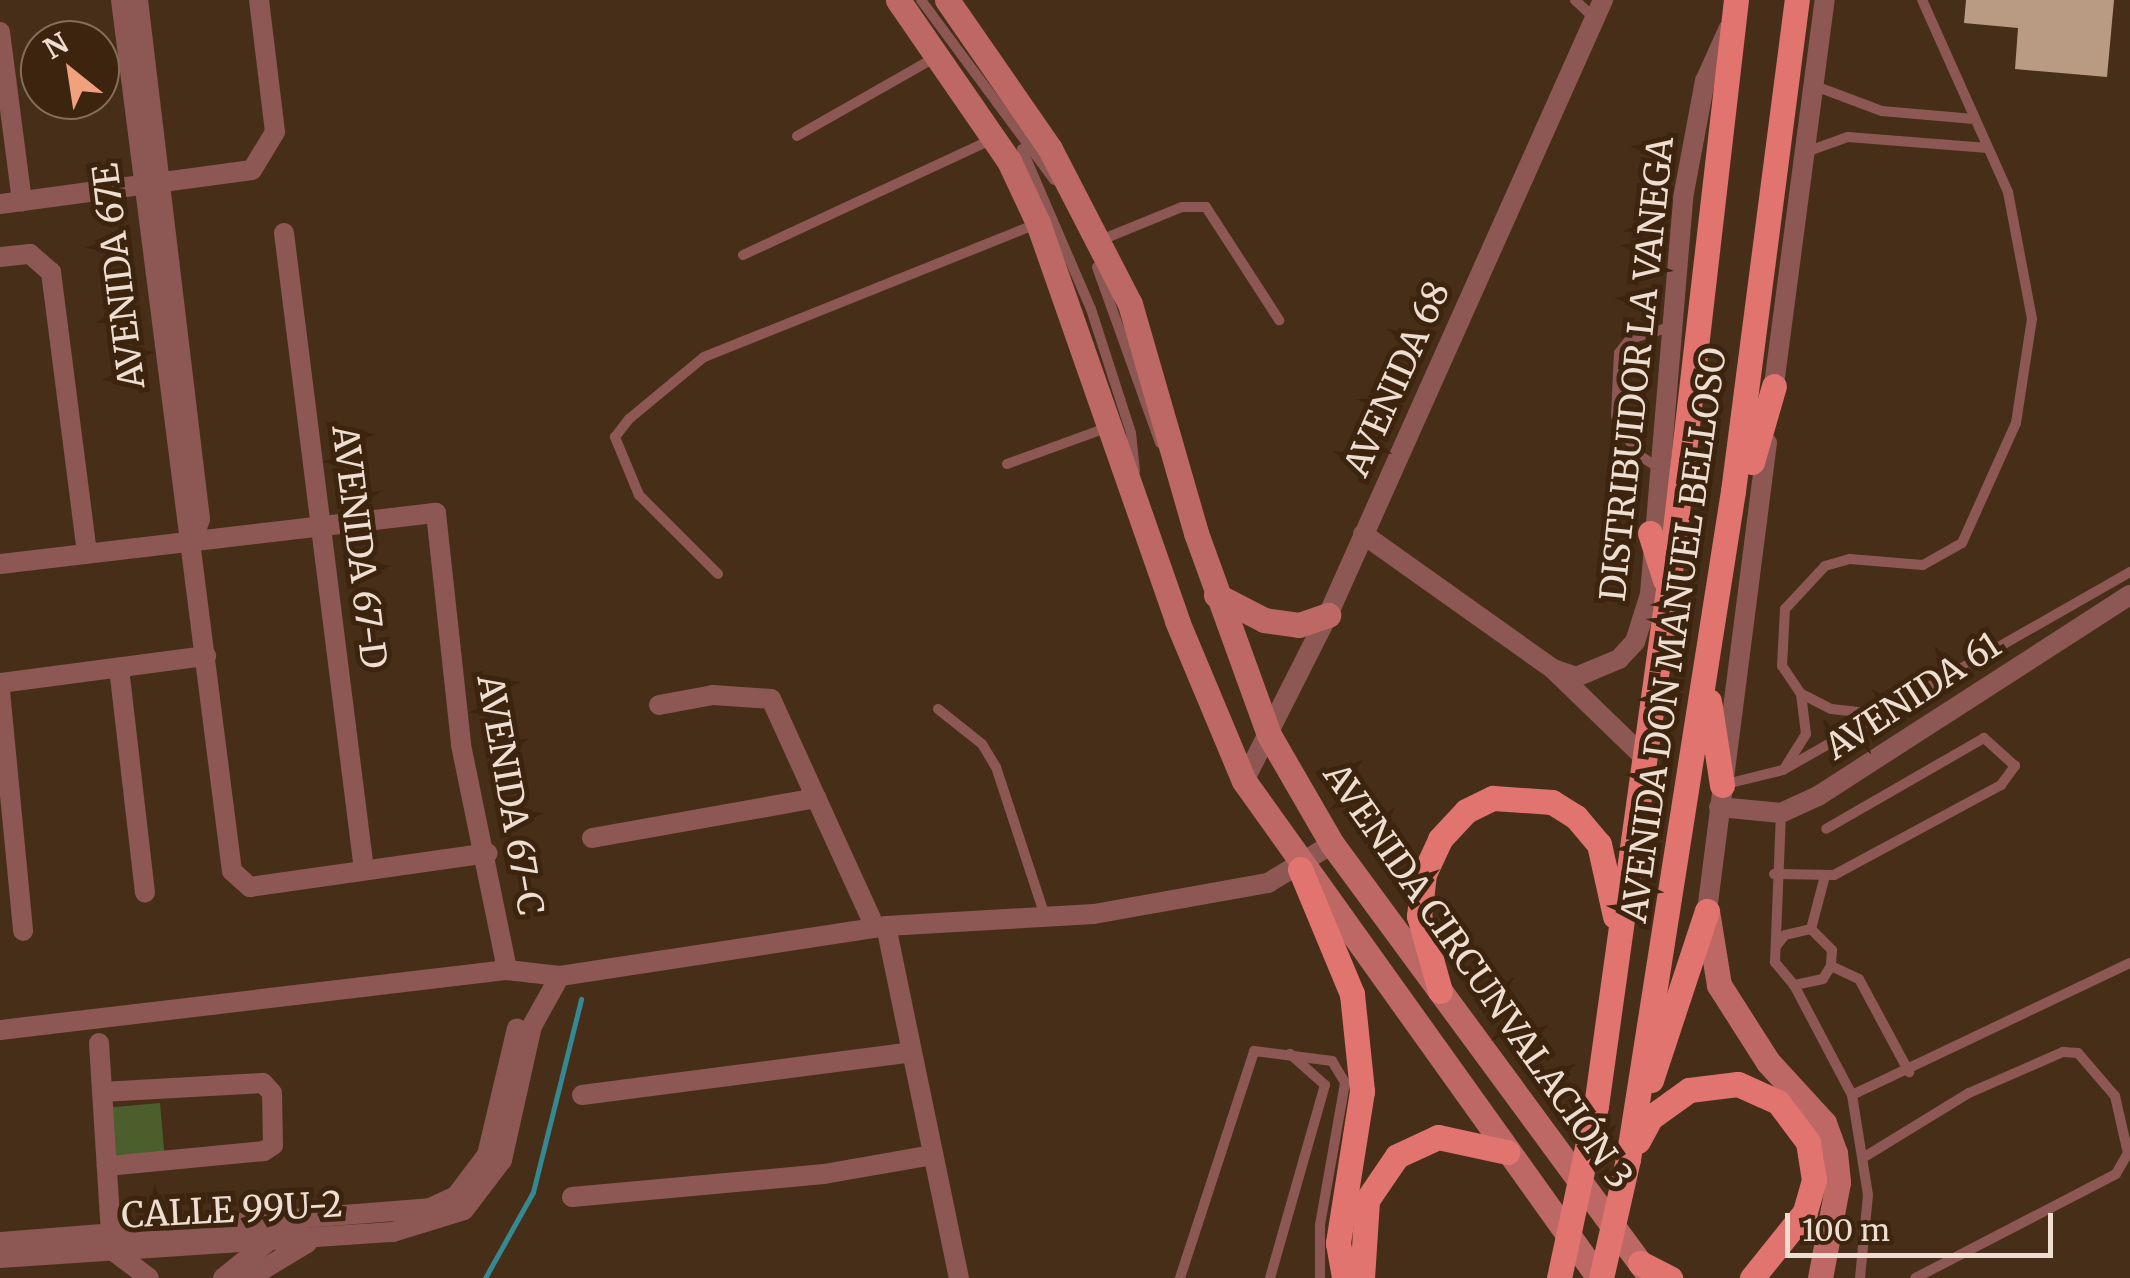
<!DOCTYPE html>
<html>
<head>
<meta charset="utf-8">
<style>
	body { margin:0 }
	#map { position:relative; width:2130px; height:1278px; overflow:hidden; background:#472e19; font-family:Merriweather,serif }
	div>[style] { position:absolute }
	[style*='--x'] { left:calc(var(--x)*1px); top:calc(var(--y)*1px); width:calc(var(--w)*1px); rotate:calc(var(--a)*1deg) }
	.green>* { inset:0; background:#4c5e2c; transform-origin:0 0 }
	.stream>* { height:5px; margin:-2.5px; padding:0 2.5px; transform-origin:2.5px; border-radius:2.5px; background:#348992 }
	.building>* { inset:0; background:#b99b83 }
	.service>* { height:10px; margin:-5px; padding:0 5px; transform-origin:5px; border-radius:5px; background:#8d5754 }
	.minor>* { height:20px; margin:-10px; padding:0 10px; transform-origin:10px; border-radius:10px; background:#8d5754 }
	.secondary>* { height:25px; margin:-12.5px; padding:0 12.5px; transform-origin:12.5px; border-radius:12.5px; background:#bd6864 }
	.primary>* { height:25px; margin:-12.5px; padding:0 12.5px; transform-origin:12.5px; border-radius:12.5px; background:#e27470 }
	.primary-bridge>* { height:25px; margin:-12.5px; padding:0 12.5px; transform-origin:12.5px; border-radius:12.5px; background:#e27470 }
	span { translate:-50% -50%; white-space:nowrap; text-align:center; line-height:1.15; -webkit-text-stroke:10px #3c240f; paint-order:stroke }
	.street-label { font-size:35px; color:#eeded1 }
	.north { position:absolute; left:20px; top:20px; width:100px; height:100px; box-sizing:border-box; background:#3c240f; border:2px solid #836e5d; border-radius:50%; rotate:330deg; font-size:28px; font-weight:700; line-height:40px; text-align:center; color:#eeded1 }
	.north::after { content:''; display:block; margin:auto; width:35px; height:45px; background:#f1a17d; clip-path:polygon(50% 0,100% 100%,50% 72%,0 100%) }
	.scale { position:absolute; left:1785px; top:1213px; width:268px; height:45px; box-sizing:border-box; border:5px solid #eeded1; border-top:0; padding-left:12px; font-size:30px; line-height:35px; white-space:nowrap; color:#eeded1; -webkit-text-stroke:8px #3c240f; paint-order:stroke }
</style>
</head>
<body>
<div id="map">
	<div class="green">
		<div style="left:160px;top:1103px;width:50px;height:51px;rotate:85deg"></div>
	</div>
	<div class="stream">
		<div style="--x:485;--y:1278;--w:98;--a:-60.8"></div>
		<div style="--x:533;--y:1192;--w:199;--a:-76"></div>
	</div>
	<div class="building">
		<div style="clip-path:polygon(1966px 0,2114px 0,2107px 77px,2015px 69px,2018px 28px,1964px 23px)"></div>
	</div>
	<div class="service">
		<div style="--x:921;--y:0;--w:224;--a:53.5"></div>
		<div style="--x:1575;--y:0;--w:26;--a:43"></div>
		<div style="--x:1815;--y:86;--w:72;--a:20.5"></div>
		<div style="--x:1882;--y:111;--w:92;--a:5"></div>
		<div style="--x:797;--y:136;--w:160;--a:-29.6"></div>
		<div style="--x:1022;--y:149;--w:174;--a:66.7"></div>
		<div style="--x:1091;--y:309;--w:130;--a:72.1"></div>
		<div style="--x:1131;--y:433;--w:38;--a:84"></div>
		<div style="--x:1806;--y:152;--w:45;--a:-19.7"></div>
		<div style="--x:1848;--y:137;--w:140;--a:4.5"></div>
		<div style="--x:1101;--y:240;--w:87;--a:-22.2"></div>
		<div style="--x:1182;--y:207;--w:24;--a:0"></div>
		<div style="--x:1206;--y:207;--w:135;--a:57.1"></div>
		<div style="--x:743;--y:255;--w:276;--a:-24.9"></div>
		<div style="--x:1097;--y:267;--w:187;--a:70.3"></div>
		<div style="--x:1007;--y:464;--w:105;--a:-20"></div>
		<div style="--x:1656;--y:466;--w:22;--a:-148"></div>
		<div style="--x:1637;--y:454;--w:43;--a:-118.9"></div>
		<div style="--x:1616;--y:416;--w:63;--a:-87.3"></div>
		<div style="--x:1619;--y:353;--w:18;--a:-52"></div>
		<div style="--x:1630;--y:339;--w:42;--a:-16.7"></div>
		<div style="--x:718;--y:574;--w:112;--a:-135"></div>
		<div style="--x:639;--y:495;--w:63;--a:-112.5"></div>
		<div style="--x:615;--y:437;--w:23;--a:-52"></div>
		<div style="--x:629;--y:419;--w:97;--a:-39.6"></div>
		<div style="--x:704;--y:357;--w:359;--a:-21.8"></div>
		<div style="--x:938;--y:709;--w:56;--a:38.5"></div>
		<div style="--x:982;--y:744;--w:27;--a:59"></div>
		<div style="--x:996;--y:767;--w:157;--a:71.8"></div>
		<div style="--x:1876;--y:714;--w:45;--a:-173.7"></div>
		<div style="--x:1831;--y:709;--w:34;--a:-153"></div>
		<div style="--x:1801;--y:694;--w:34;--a:-124"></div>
		<div style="--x:1782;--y:666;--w:57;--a:-87"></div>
		<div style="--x:1785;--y:609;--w:59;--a:-47.1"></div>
		<div style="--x:1825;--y:566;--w:26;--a:-16"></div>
		<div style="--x:1850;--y:559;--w:73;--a:4.7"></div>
		<div style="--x:1923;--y:565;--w:45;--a:-29.4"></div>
		<div style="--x:1962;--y:543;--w:132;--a:-65.8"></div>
		<div style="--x:2016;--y:423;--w:105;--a:-81.3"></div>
		<div style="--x:2032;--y:319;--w:129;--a:-100.7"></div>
		<div style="--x:2008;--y:192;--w:210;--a:-114.1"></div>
		<div style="--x:1786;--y:766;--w:38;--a:-58"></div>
		<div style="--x:1806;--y:734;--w:40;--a:-97.1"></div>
		<div style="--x:1722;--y:785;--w:63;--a:-13.8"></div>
		<div style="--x:1783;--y:770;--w:400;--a:-29.7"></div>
		<div style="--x:1774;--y:874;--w:60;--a:1"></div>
		<div style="--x:1834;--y:875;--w:190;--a:-28.3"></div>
		<div style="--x:2001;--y:785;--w:24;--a:-54"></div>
		<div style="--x:2015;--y:766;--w:42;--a:-137.9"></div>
		<div style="--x:1984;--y:738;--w:182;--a:150.1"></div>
		<div style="--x:1811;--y:929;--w:55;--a:-75.2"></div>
		<div style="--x:1776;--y:946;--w:14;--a:-51"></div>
		<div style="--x:1785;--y:935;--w:27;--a:-13"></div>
		<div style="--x:1811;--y:929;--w:30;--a:45"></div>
		<div style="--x:1832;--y:950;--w:16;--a:94"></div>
		<div style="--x:1831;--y:966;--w:15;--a:122"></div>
		<div style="--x:1823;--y:979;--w:30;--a:168"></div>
		<div style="--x:1794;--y:985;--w:30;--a:-130"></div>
		<div style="--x:1775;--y:962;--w:148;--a:-87.7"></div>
		<div style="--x:1831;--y:966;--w:31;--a:25"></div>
		<div style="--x:1859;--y:979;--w:106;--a:61.7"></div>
		<div style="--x:1794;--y:985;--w:124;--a:62.2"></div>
		<div style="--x:1852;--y:1095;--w:308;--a:-25.4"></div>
		<div style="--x:1852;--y:1095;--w:101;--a:80.9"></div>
		<div style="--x:1868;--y:1195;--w:83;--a:95.5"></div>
		<div style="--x:1866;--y:1156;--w:121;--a:-31.5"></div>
		<div style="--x:1969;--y:1093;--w:103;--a:-23.6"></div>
		<div style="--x:2063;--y:1052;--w:15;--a:4"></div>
		<div style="--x:2078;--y:1053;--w:57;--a:49.3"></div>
		<div style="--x:2115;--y:1096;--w:58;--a:77.2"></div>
		<div style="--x:2128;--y:1153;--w:24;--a:120"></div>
		<div style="--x:2116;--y:1174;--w:226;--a:152.6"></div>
		<div style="--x:1180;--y:1278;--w:239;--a:-71.9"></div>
		<div style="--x:1254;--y:1051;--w:79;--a:7.3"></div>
		<div style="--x:1332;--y:1061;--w:26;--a:59"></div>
		<div style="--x:1345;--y:1083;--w:144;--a:100"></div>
		<div style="--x:1320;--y:1225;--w:53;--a:90"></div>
		<div style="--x:1270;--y:1278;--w:201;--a:-74.1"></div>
		<div style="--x:1325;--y:1085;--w:47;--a:-138.5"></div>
	</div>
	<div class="minor">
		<div style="--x:121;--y:0;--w:878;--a:82.74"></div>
		<div style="--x:232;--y:871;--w:24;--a:42"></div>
		<div style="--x:250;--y:887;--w:240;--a:-8.1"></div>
		<div style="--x:138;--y:0;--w:523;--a:83.19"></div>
		<div style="--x:200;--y:519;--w:24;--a:109"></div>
		<div style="--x:0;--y:32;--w:171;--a:82.6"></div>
		<div style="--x:0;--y:204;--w:254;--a:-7.7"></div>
		<div style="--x:252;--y:170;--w:44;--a:-58.8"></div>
		<div style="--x:275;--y:132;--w:133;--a:-96.9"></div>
		<div style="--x:284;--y:233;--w:642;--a:82.84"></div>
		<div style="--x:0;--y:257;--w:30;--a:-6"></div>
		<div style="--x:30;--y:254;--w:28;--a:41"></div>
		<div style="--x:51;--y:272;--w:284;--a:82.7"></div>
		<div style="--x:1772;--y:400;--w:403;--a:-82.5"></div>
		<div style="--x:1363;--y:534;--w:233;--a:35.4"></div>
		<div style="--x:1553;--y:669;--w:129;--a:44.1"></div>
		<div style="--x:0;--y:564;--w:439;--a:-6.7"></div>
		<div style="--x:436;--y:513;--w:233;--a:83.8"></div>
		<div style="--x:461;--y:745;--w:230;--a:78.4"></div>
		<div style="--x:119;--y:668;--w:226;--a:83.4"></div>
		<div style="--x:1553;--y:669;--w:24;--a:19"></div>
		<div style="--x:1576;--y:677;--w:47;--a:-22.7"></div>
		<div style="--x:1619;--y:659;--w:23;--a:-47"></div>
		<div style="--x:1635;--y:642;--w:50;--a:-72.6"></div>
		<div style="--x:1650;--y:594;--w:397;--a:-85.2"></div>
		<div style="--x:1683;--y:198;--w:119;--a:-79.4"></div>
		<div style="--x:1705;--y:81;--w:56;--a:-65.7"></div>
		<div style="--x:0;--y:683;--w:208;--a:-7.5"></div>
		<div style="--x:0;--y:691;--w:241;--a:84.5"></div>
		<div style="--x:659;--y:705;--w:55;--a:-10.5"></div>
		<div style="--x:713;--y:695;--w:58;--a:3.9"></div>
		<div style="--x:771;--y:699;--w:251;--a:65.5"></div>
		<div style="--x:1244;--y:781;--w:186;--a:-63.2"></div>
		<div style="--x:1328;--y:615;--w:674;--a:-65.91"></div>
		<div style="--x:1719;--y:807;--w:62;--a:5.5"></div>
		<div style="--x:1781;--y:813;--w:41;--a:-24.7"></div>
		<div style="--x:1818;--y:796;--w:371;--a:-32.8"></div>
		<div style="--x:592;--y:838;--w:228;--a:-10.1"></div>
		<div style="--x:1707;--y:911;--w:472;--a:-82.7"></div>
		<div style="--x:886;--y:926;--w:359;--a:78.3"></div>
		<div style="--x:0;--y:1030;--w:511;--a:-6.75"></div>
		<div style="--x:507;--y:970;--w:53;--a:6.5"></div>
		<div style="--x:560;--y:976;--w:330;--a:-8.7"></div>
		<div style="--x:886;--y:926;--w:208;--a:-3.3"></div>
		<div style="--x:1094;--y:914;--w:177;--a:-10.1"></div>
		<div style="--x:1268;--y:883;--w:75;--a:-31.4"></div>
		<div style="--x:99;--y:1043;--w:207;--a:86.4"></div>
		<div style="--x:112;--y:1250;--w:46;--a:37.1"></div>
		<div style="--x:102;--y:1092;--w:161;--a:-3.2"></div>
		<div style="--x:263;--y:1083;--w:13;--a:48"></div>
		<div style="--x:272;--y:1093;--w:52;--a:88.9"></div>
		<div style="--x:273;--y:1145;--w:11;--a:146"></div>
		<div style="--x:264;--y:1151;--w:158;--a:174.5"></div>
		<div style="--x:582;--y:1095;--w:332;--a:-7.4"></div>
		<div style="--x:572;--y:1197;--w:253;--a:-5.2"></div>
		<div style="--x:824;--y:1174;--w:111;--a:-9.9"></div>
		<div style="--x:0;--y:1242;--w:431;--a:-4.5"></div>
		<div style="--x:430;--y:1208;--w:29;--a:-25"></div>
		<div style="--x:456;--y:1196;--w:51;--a:-52.9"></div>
		<div style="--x:487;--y:1155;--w:130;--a:-76.7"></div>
		<div style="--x:0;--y:1258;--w:394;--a:-3.8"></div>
		<div style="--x:393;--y:1232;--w:74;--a:-17.2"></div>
		<div style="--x:464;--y:1210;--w:63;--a:-52.8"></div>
		<div style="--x:502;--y:1160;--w:137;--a:-77.4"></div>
		<div style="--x:532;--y:1026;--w:57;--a:-60.8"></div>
		<div style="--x:223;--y:1278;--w:60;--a:-39"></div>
		<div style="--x:249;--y:1278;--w:68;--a:-31.1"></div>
	</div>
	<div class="secondary">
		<div style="--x:898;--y:0;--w:196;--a:55.4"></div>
		<div style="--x:1009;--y:161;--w:68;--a:64.9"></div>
		<div style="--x:1038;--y:223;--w:422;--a:70.7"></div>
		<div style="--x:1177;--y:621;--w:173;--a:67.3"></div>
		<div style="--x:1244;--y:781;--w:611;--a:54.46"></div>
		<div style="--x:947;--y:0;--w:181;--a:55.3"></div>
		<div style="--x:1050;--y:149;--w:174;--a:62.7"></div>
		<div style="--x:1130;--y:304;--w:238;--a:73.9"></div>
		<div style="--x:1196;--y:533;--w:215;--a:70.1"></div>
		<div style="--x:1269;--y:735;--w:126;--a:60"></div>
		<div style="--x:1332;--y:844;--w:539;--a:53.68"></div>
		<div style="--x:1216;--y:595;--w:54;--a:27.5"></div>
		<div style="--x:1264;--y:620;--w:35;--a:8"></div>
		<div style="--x:1299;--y:625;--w:31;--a:-19"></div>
		<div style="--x:1707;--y:911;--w:75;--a:80.8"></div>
		<div style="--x:1719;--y:985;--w:91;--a:57.5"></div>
		<div style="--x:1768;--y:1062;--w:83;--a:47.4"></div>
		<div style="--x:1824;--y:1123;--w:32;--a:70"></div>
		<div style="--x:1835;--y:1153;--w:29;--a:84"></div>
		<div style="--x:1838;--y:1182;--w:98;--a:100.6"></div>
	</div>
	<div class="primary">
		<div style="--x:1752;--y:462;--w:79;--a:-73.9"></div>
		<div style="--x:1650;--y:533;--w:49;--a:72.3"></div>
		<div style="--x:1709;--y:701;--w:85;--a:81.2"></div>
		<div style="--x:1300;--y:869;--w:135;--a:67.4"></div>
		<div style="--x:1352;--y:994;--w:98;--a:84.1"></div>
		<div style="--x:1362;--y:1091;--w:154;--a:99"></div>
		<div style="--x:1338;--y:1243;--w:36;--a:80"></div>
		<div style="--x:1440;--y:991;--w:78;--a:-105.6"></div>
		<div style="--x:1419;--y:916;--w:42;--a:-83.2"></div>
		<div style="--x:1424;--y:874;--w:38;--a:-65"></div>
		<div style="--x:1440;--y:839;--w:38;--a:-47"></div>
		<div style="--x:1466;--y:811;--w:30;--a:-26"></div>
		<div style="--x:1493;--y:798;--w:59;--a:3.9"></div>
		<div style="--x:1552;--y:802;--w:28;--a:32"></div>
		<div style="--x:1576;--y:817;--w:35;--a:50"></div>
		<div style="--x:1599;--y:844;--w:74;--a:77.5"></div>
		<div style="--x:1651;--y:1080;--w:178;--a:-71.7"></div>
		<div style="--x:1596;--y:1106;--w:521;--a:-82.06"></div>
		<div style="--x:1668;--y:590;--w:594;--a:-83.43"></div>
		<div style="--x:1638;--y:1141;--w:26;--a:-62"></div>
		<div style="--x:1650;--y:1118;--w:48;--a:-35.7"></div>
		<div style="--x:1689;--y:1090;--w:49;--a:-7"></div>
		<div style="--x:1738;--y:1084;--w:44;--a:24.2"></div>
		<div style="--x:1778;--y:1102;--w:50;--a:53.1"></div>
		<div style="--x:1808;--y:1142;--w:38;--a:81"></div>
		<div style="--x:1814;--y:1180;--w:33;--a:106"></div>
		<div style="--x:1805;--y:1212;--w:85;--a:128.8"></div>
		<div style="--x:1628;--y:1159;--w:676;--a:-81.07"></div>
		<div style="--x:1733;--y:491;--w:495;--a:-82.6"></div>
		<div style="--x:1640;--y:1263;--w:34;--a:27"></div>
		<div style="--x:1362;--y:1278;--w:78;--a:-86.3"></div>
		<div style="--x:1367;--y:1200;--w:53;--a:-55.7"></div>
		<div style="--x:1397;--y:1156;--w:45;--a:-24.9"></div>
		<div style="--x:1438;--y:1137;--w:71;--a:12.3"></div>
	</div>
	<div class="primary-bridge">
		<div style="--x:1559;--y:1278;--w:176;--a:-77.9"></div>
		<div style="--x:1601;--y:1278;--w:122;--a:-77.2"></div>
	</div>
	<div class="street-label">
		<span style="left:119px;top:276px;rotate:-97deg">AVENIDA 67E</span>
		<span style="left:1637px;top:369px;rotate:-84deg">DISTRIBUIDOR LA VANEGA</span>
		<span style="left:1397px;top:379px;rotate:-66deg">AVENIDA 68</span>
		<span style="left:359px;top:547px;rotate:83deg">AVENIDA 67-D</span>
		<span style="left:1674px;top:635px;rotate:-82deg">AVENIDA DON MANUEL BELLOSO</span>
		<span style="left:1913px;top:696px;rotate:-33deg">AVENIDA 61</span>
		<span style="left:510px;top:795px;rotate:80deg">AVENIDA 67-C</span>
		<span style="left:1478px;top:976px;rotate:55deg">AVENIDA CIRCUNVALACIÓN 3</span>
		<span style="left:232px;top:1210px;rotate:-3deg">CALLE 99U-2</span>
	</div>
	<div class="north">N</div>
	<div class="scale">100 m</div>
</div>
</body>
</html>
